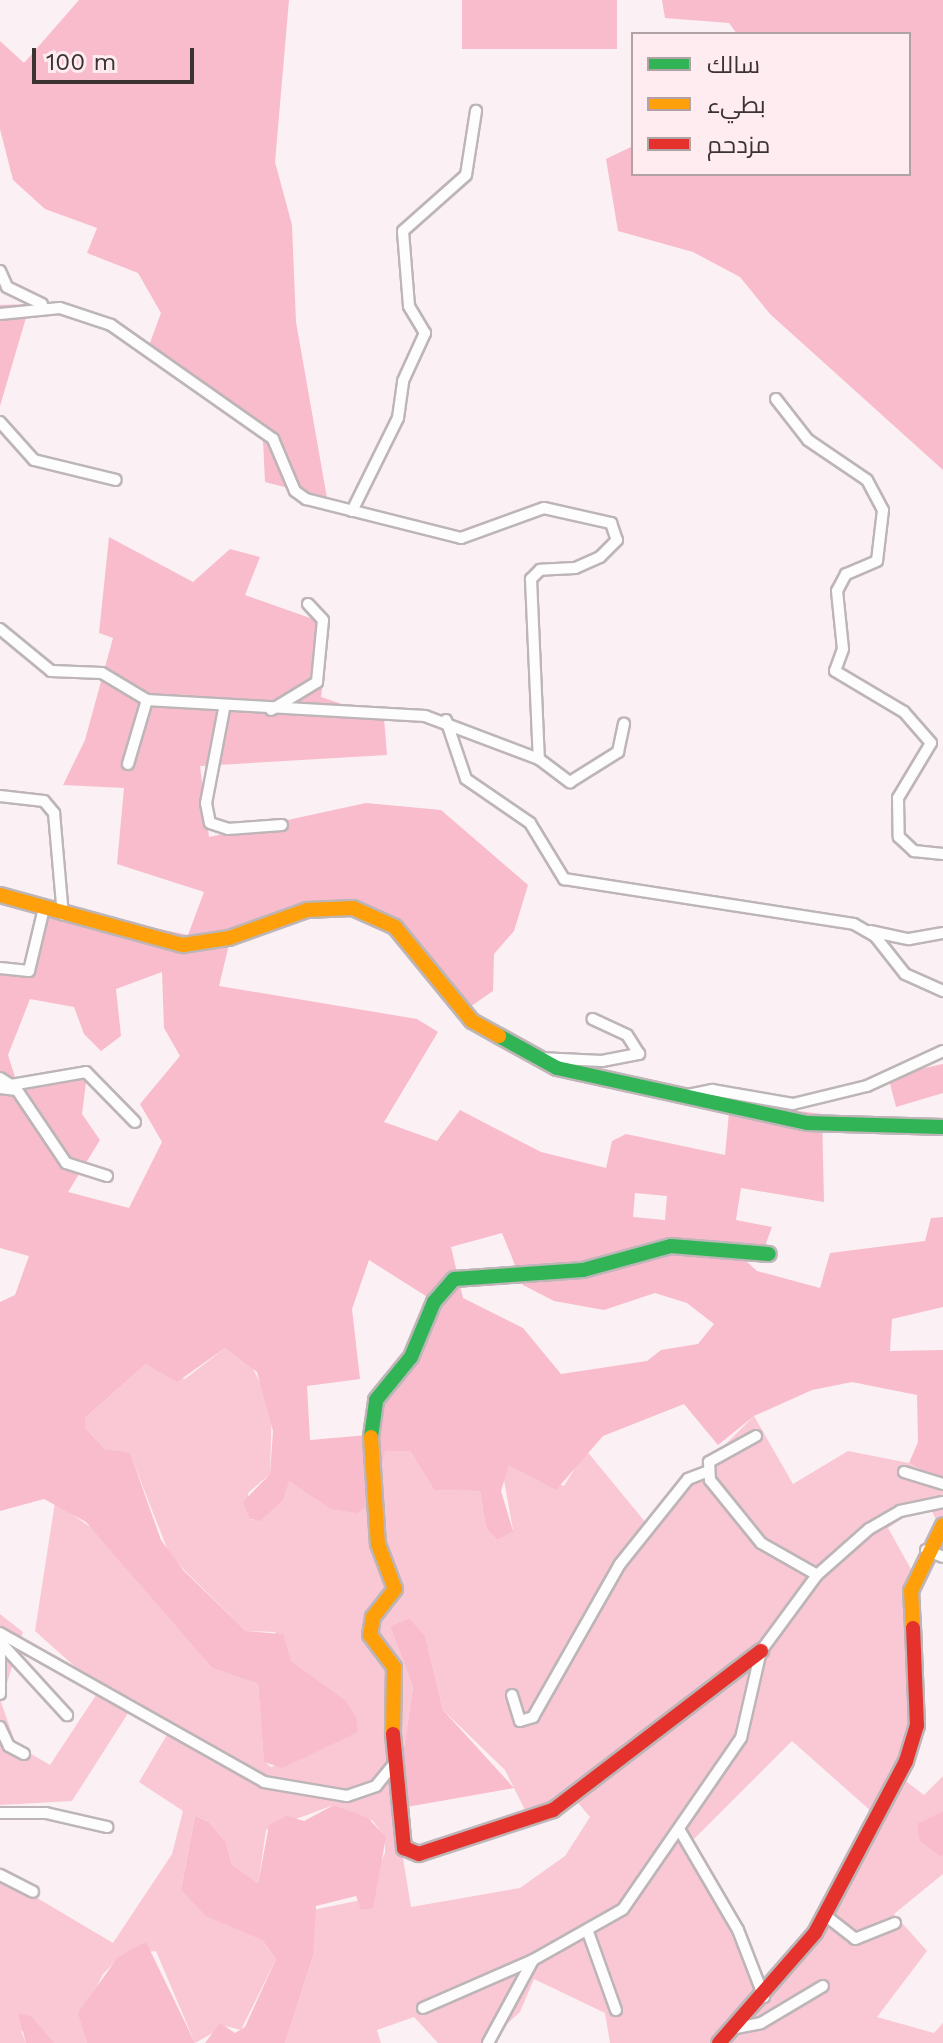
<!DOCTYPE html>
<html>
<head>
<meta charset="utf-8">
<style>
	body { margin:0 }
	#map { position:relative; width:943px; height:2043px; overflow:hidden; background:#fbf0f3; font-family:"Work Sans",Cairo,sans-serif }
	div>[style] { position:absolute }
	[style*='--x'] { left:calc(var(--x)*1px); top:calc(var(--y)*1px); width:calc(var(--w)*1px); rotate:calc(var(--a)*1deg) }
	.green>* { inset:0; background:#fac8d5 }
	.forest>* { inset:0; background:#f8bccc; transform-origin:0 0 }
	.roads { filter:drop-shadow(2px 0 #bdb5b7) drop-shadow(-2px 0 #bdb5b7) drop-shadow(0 2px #bdb5b7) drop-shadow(0 -2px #bdb5b7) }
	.street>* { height:10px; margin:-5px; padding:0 5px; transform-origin:5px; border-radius:5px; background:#fefdfd }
	.fast>* { height:14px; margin:-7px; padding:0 7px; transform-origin:7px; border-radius:7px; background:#30b455 }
	.slow>* { height:14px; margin:-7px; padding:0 7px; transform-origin:7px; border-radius:7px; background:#ff9f0a }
	.jam>* { height:14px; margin:-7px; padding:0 7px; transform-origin:7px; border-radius:7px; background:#e5322d }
	span { translate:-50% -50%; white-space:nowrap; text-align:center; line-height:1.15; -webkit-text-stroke:8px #ffecf0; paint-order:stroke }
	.legend { position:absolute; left:631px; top:32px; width:280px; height:144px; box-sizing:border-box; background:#ffecf0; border:2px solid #b1a2a5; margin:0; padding:10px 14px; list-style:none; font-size:24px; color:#3b3234 }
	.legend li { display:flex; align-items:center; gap:16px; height:40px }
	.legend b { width:40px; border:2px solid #b1a2a5 }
	.scale { position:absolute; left:32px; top:48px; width:162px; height:36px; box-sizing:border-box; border:4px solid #3b3234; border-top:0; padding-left:10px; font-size:24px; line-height:28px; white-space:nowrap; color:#3b3234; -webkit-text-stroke:6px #ffecf0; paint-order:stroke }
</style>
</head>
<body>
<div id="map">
	<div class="green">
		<div style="clip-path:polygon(evenodd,225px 1348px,250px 1363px,272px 1406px,270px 1474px,248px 1493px,251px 1520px,260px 1520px,288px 1480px,316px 1498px,385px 1451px,410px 1451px,434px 1490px,480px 1491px,486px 1528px,497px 1540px,513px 1530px,502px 1469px,509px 1465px,564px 1486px,586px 1450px,646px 1523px,754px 1416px,793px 1484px,848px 1451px,909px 1463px,943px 1482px,943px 1534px,927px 1501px,888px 1528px,912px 1571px,915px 1717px,898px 1775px,924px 1795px,943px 1776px,943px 1811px,917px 1825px,943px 1855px,943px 1874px,894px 1914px,927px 1951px,877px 2017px,934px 2033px,943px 2023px,943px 2043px,610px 2043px,605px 2013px,534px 1979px,520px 2012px,486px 2043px,438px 2043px,414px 2017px,377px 2030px,381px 2043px,285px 2043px,313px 1956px,313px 1910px,375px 1897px,374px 1877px,385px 1853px,385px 1837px,373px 1821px,334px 1805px,266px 1830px,258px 1885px,232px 1865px,226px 1842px,209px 1822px,195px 1816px,181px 1890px,207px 1916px,263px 1941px,276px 1959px,241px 2030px,225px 2026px,195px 2043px,156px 1951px,123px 1954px,103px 1974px,81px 2018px,87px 2043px,54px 2043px,21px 2031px,26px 2043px,0 2043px,0 1876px,113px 1943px,172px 1854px,183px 1811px,139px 1782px,171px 1728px,132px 1707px,72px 1801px,0 1805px,0 1614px,23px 1632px,1px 1702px,16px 1745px,50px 1765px,100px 1689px,35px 1631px,55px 1502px,93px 1529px,212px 1668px,258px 1684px,264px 1761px,271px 1767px,358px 1732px,328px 1689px,291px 1661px,275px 1632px,246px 1631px,170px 1556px,130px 1454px,105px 1449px,85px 1428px,84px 1419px,146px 1364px,185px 1379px,225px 1348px,409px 1618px,425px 1635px,443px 1710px,505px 1770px,531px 1822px,574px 1798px,590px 1817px,565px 1856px,520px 1888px,411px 1907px,395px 1809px,413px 1687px,390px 1626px,409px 1618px,225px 1348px,792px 1741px,872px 1812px,829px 1914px,762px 2002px,690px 1843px,792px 1741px)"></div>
	</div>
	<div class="forest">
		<div style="clip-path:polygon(79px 0,289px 0,275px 162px,292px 225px,296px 322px,327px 498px,265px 482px,263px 440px,217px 393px,147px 351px,161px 313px,138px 273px,87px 253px,97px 228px,45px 209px,13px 180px,0 129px,0 41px,24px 63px)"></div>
		<div style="left:462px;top:0;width:155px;height:49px"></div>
		<div style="clip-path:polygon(662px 0,943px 0,943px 470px,770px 314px,740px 277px,693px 252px,618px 231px,606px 159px,633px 146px,633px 174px,909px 174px,909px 34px,737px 34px,729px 23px,665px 18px)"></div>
		<div style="clip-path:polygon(30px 304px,0 406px,0 305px)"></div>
		<div style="clip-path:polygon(evenodd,109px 537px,193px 582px,230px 549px,260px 557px,245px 595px,330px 625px,321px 697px,384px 718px,387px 755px,200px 766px,209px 837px,366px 803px,441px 810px,528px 885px,514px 931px,494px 954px,493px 991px,464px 1011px,391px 921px,315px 905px,230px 940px,219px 986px,417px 1019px,438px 1032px,384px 1122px,437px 1141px,460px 1110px,541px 1152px,606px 1168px,612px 1141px,626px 1134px,725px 1155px,730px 1102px,822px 1114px,824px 1202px,741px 1188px,736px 1220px,772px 1227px,765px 1246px,736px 1252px,757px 1271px,820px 1288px,830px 1253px,925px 1241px,931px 1218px,943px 1217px,943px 1307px,892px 1319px,890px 1351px,943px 1350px,943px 1482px,909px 1463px,918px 1442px,917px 1395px,852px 1382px,812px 1390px,754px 1416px,718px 1445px,684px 1404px,603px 1436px,556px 1490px,509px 1465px,501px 1491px,513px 1531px,497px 1540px,486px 1528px,480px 1491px,434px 1490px,410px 1451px,385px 1451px,373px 1502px,357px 1513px,331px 1509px,289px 1481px,283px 1500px,260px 1521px,250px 1519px,243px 1502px,270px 1474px,273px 1431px,257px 1372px,225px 1348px,177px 1382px,146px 1364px,85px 1418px,85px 1428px,105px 1449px,130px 1453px,161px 1540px,183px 1570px,246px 1631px,283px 1634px,291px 1661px,346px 1701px,356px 1718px,358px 1732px,282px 1768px,264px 1762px,258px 1684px,212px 1668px,86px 1522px,44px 1499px,0 1511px,0 1302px,15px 1295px,29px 1256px,0 1248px,0 965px,32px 972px,45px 905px,188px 935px,204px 892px,117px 864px,124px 788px,63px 785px,85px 740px,113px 638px,99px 633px,109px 537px,162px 972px,164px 1028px,180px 1056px,140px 1104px,162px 1142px,129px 1208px,68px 1192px,100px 1140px,82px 1114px,87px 1074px,15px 1077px,8px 1055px,30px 999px,74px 1007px,84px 1034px,101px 1051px,121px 1036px,116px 989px,162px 972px,109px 537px,635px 1193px,667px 1196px,665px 1220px,633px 1217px,635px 1193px,109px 537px,502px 1233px,523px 1285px,554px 1301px,604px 1310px,655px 1293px,687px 1303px,714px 1324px,698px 1344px,661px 1350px,647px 1361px,561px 1374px,523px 1328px,463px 1298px,451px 1247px,502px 1233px,109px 537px,369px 1260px,429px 1298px,421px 1356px,377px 1408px,380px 1434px,310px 1440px,307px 1386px,360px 1379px,352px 1309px,369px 1260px)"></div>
		<div style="clip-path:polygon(943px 1064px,943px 1093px,896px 1107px,888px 1076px)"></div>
		<div style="clip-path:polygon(409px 1618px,425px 1635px,443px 1710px,514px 1788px,395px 1809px,413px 1687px,390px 1626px)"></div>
		<div style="clip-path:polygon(334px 1805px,368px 1818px,386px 1837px,373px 1908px,361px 1910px,356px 1896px,316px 1906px,313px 1956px,285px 2043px,205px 2043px,220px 2023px,235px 2033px,245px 2027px,276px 1959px,263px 1941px,206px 1916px,181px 1890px,195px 1816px,209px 1822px,226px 1842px,232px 1865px,258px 1884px,269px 1825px,287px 1816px,304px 1821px)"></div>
		<div style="clip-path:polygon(943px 1811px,943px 1855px,940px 1856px,920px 1841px,917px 1824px)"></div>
		<div style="clip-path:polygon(146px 1942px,195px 2043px,87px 2043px,78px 2013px,118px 1957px)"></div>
		<div style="clip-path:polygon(18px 2014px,31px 2016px,54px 2043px,26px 2043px)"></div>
	</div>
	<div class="roads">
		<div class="street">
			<div style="--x:0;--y:271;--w:17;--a:66"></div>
			<div style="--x:7;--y:287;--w:39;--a:26"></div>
			<div style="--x:0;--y:314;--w:60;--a:-5.7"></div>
			<div style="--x:60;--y:308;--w:54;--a:18.4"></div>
			<div style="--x:111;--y:325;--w:198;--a:35.1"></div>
			<div style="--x:273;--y:439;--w:56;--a:67.1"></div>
			<div style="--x:295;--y:491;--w:14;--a:36"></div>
			<div style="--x:306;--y:499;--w:160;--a:14.1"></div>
			<div style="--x:461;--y:538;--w:88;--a:-19.9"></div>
			<div style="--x:544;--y:508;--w:69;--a:12.6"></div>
			<div style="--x:611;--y:523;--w:18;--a:71"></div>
			<div style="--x:617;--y:540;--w:24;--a:135"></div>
			<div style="--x:600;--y:557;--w:27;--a:156"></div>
			<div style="--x:575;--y:568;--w:35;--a:177"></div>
			<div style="--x:540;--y:570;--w:13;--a:135"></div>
			<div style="--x:531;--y:579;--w:180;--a:87.5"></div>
			<div style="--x:776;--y:399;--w:52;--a:52"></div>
			<div style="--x:808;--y:440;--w:71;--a:34.1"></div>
			<div style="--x:867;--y:480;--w:34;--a:62"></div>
			<div style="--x:883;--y:510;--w:51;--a:96.7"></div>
			<div style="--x:877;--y:561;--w:34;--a:157"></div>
			<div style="--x:846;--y:574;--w:19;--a:118"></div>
			<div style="--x:837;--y:591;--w:58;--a:84.1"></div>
			<div style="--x:843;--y:649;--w:23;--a:110"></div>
			<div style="--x:835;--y:671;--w:80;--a:30.7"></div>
			<div style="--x:904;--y:712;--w:41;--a:48.9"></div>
			<div style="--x:931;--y:743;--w:64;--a:121"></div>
			<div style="--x:898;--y:798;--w:39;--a:89"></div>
			<div style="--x:899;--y:837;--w:21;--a:43"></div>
			<div style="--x:914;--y:851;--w:29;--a:6"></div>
			<div style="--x:0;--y:422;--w:51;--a:48.2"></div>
			<div style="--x:34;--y:460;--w:84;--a:13.7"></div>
			<div style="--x:352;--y:511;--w:104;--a:-63.7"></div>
			<div style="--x:398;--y:418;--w:37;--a:-82"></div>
			<div style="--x:403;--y:381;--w:53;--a:-65.4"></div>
			<div style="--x:425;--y:333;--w:31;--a:-121"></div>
			<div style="--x:409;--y:306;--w:75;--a:-94.6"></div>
			<div style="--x:403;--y:231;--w:84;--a:-41.6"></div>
			<div style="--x:466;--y:175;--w:65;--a:-81.1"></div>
			<div style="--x:0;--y:629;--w:66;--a:39.5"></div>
			<div style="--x:51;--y:671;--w:51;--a:2.2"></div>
			<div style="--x:102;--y:673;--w:52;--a:31"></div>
			<div style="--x:147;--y:700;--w:278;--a:3.3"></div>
			<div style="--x:425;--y:716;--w:122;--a:20.7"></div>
			<div style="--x:539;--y:759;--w:39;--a:37"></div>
			<div style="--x:570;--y:782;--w:57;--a:-32"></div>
			<div style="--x:618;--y:752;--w:29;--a:-78"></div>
			<div style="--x:224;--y:709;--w:96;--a:100.8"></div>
			<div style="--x:206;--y:803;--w:20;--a:79"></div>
			<div style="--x:210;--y:823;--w:19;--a:18"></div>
			<div style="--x:228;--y:829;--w:54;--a:-4.2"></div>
			<div style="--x:271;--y:710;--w:54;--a:-31.3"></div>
			<div style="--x:317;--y:682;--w:62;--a:-84.5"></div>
			<div style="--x:323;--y:620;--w:22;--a:-133"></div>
			<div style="--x:446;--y:720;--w:62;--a:71.3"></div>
			<div style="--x:466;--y:779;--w:78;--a:34.5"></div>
			<div style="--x:530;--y:823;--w:66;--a:58.7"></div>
			<div style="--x:564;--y:879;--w:293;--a:8.8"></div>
			<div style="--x:854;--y:924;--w:24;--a:30"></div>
			<div style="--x:875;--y:936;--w:48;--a:51.7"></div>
			<div style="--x:905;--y:974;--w:42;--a:24.1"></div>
			<div style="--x:128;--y:764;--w:67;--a:-73.5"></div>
			<div style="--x:0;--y:796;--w:44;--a:6.5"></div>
			<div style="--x:44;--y:801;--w:16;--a:50"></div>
			<div style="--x:54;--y:813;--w:102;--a:85"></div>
			<div style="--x:870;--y:931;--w:40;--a:12"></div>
			<div style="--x:909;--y:939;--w:35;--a:-10"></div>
			<div style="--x:0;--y:968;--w:29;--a:6"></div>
			<div style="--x:29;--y:971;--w:65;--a:-76.6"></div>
			<div style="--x:539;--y:1058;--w:63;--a:2.7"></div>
			<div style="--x:602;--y:1061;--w:38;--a:-11"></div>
			<div style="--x:639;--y:1054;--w:22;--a:-122"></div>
			<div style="--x:627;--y:1035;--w:38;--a:-155"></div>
			<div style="--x:0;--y:1078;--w:13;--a:32"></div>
			<div style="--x:11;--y:1085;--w:76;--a:-9.8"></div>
			<div style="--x:86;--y:1072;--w:70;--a:45.6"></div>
			<div style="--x:0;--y:1088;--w:17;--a:7"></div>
			<div style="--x:17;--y:1090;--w:88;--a:56.1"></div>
			<div style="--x:66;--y:1163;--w:43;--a:17.6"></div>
			<div style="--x:688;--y:1095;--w:25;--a:-12"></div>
			<div style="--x:712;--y:1090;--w:82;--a:9.8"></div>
			<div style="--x:793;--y:1104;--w:76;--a:-13.7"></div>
			<div style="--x:867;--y:1086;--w:84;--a:-24.7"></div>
			<div style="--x:756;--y:1436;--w:54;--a:151"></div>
			<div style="--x:709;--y:1462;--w:18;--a:87"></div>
			<div style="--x:710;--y:1480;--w:81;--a:51"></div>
			<div style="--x:761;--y:1543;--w:64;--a:29.7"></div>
			<div style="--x:904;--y:1472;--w:41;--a:17.1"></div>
			<div style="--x:926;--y:1550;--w:18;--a:22"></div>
			<div style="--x:0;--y:1633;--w:303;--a:29.4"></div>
			<div style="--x:264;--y:1782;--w:84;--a:9.6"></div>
			<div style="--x:347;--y:1796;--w:31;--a:-19"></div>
			<div style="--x:376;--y:1786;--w:26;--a:-51"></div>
			<div style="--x:0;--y:1642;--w:52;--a:90"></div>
			<div style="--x:1;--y:1643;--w:98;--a:47.5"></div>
			<div style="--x:512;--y:1695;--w:27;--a:73"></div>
			<div style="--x:520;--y:1721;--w:14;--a:-17"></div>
			<div style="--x:533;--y:1717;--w:176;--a:-60.4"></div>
			<div style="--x:620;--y:1564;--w:109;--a:-51.3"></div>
			<div style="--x:688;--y:1479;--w:19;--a:-21"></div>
			<div style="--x:0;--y:1727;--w:21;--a:65"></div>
			<div style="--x:9;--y:1746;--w:17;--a:28"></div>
			<div style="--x:0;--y:1813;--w:46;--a:0"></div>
			<div style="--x:46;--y:1813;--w:63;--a:12.9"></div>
			<div style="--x:679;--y:1829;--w:117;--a:59.7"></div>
			<div style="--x:738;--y:1930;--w:72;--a:68.8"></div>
			<div style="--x:0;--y:1875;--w:37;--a:27"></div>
			<div style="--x:826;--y:1916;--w:37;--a:38"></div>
			<div style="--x:855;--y:1939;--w:43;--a:-21.8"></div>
			<div style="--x:588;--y:1932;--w:83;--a:70.3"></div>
			<div style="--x:423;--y:2008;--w:120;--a:-23.6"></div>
			<div style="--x:533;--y:1960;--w:103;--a:-29.5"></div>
			<div style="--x:623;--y:1909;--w:208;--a:-55.4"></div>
			<div style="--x:741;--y:1738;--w:89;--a:-77.1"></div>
			<div style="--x:761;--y:1651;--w:94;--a:-53.6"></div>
			<div style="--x:817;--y:1575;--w:69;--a:-41.5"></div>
			<div style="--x:869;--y:1529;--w:36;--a:-30"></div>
			<div style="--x:900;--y:1511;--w:44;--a:-11.8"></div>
			<div style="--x:736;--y:2028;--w:25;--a:-11"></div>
			<div style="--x:761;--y:2023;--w:72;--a:-30.8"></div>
			<div style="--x:488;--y:2043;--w:94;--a:-61.5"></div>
		</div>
		<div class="fast">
			<div style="--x:499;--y:1036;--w:66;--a:28.9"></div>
			<div style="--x:557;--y:1068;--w:256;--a:12.4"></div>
			<div style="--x:807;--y:1123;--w:136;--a:1.7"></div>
			<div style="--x:371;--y:1437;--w:37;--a:-82"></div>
			<div style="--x:376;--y:1400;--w:55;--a:-50.9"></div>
			<div style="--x:411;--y:1357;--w:60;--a:-67.3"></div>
			<div style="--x:434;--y:1302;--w:30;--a:-49"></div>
			<div style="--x:454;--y:1279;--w:129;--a:-4"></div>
			<div style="--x:583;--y:1270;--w:91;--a:-15.3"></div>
			<div style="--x:671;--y:1246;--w:98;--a:4.7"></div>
		</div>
		<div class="slow">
			<div style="--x:0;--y:895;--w:190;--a:15.3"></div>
			<div style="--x:183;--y:945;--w:47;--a:-8.7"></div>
			<div style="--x:229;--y:938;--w:83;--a:-19.7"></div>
			<div style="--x:307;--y:910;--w:46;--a:-2.5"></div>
			<div style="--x:353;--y:908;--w:46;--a:24.3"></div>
			<div style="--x:395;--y:927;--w:122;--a:50.7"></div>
			<div style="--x:472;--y:1021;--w:31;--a:29"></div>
			<div style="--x:371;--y:1437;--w:107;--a:86.3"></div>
			<div style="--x:378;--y:1544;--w:48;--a:69.3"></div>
			<div style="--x:395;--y:1589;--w:36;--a:128"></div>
			<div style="--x:373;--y:1617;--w:18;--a:99"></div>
			<div style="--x:370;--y:1635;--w:40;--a:53"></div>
			<div style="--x:394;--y:1667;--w:67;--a:90.9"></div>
			<div style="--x:913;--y:1628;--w:37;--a:-93"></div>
			<div style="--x:911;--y:1591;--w:73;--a:-64.1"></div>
		</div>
		<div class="jam">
			<div style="--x:393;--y:1734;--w:115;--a:84.5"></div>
			<div style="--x:404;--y:1848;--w:16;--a:22"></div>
			<div style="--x:419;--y:1854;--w:141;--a:-18.2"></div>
			<div style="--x:553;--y:1810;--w:262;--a:-37.4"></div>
			<div style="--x:719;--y:2043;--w:146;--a:-48.9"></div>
			<div style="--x:815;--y:1933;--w:195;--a:-62.1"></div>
			<div style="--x:906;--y:1761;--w:37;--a:-73"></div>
			<div style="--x:917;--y:1726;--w:98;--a:-92.3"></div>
		</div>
	</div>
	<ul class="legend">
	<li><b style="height:10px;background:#30b455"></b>سالك</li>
	<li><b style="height:10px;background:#ff9f0a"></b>بطيء</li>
	<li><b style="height:10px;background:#e5322d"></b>مزدحم</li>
	</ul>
	<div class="scale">100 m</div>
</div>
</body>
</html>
